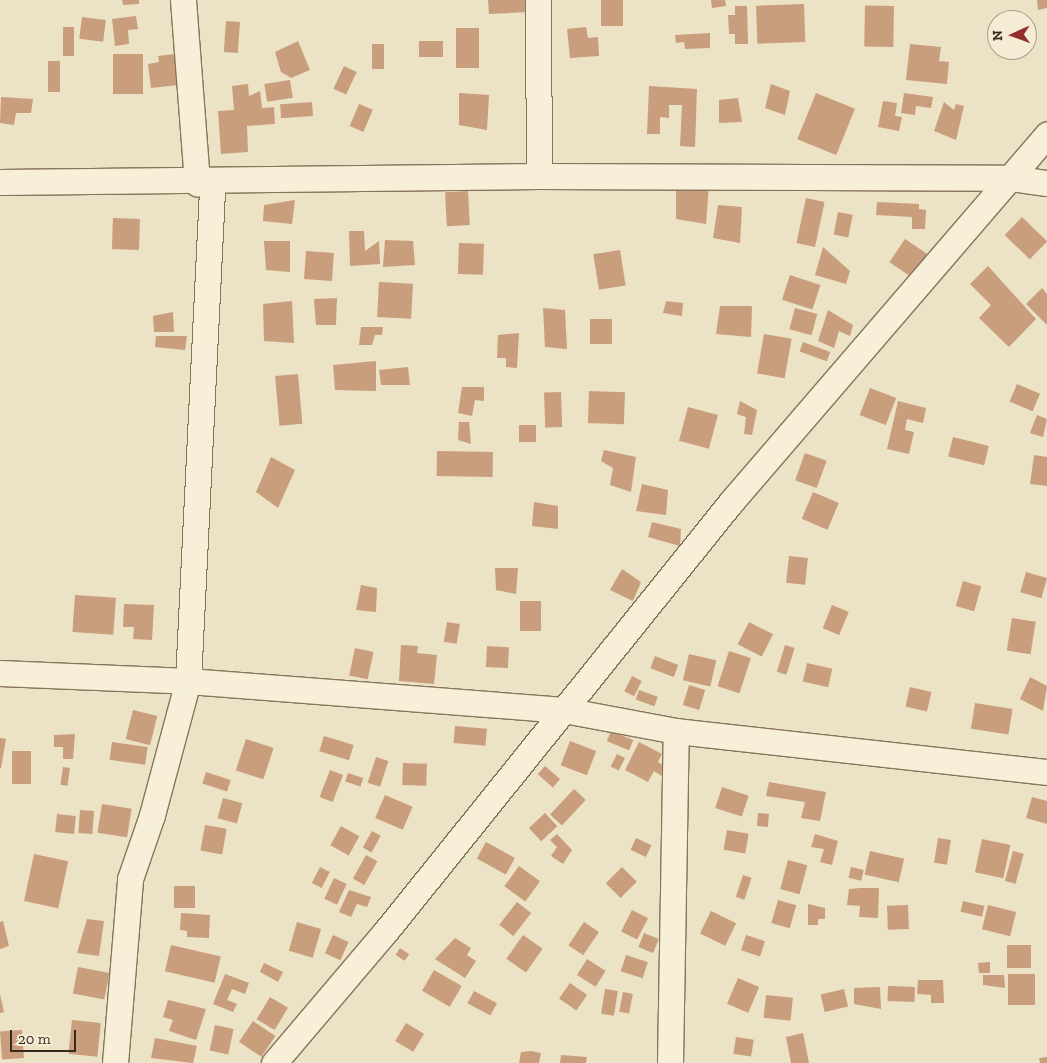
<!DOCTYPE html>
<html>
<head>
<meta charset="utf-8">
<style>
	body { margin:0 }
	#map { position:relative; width:1047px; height:1063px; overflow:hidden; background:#ece2c5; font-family:"Zilla Slab",serif }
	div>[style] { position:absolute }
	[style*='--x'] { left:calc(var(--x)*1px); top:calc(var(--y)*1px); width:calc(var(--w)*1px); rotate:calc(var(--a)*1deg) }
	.building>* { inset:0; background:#c99e7d; transform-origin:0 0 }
	.roads { filter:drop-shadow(1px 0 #87745c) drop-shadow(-1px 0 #87745c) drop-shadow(0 1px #87745c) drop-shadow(0 -1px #87745c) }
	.minor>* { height:25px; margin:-12.5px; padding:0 12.5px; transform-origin:12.5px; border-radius:12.5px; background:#f7efd8 }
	span { translate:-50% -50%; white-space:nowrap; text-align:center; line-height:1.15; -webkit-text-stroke:4px #f4ecd4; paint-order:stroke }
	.north { position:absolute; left:987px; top:10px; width:50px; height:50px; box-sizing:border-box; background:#f4ecd4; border:1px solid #a89f8c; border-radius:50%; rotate:268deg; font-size:14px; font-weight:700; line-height:20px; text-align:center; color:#372b1f }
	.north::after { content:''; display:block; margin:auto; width:18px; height:22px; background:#93302e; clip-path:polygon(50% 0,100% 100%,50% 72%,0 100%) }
	.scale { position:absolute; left:10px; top:1030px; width:66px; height:22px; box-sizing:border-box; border:2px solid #372b1f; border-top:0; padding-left:6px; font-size:15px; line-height:18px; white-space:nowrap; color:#372b1f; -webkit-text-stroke:4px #f4ecd4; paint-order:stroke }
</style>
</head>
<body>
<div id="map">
	<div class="building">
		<div style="clip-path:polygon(122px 0,139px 0,139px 4px,123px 5px)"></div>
		<div style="clip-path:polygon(488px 0,526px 0,527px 12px,489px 14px)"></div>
		<div style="left:601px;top:0;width:22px;height:26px"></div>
		<div style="clip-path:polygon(711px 0,725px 0,726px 6px,712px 8px)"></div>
		<div style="clip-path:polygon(1037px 0,1047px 0,1047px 8px,1038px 10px)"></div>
		<div style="left:804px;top:4px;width:38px;height:48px;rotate:88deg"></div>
		<div style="clip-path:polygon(735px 6px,747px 6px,748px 44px,735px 44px,735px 34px,729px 34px,728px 15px,735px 15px)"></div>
		<div style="left:894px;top:6px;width:41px;height:29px;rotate:91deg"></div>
		<div style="clip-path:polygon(136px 16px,138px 29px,128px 30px,129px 44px,115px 46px,112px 19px)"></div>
		<div style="left:82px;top:17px;width:24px;height:22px;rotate:7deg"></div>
		<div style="left:226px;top:21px;width:14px;height:31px;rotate:4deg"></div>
		<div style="left:63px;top:27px;width:11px;height:29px"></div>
		<div style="clip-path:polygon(586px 27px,588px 38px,598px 37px,599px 56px,570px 58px,567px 29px)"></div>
		<div style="left:456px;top:28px;width:23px;height:40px"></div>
		<div style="clip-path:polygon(710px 33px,710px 48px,685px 49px,684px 42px,676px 43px,675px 35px)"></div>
		<div style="clip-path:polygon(298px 41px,310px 70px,291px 78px,281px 72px,275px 52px)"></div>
		<div style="left:419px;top:41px;width:24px;height:16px"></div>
		<div style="left:372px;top:44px;width:12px;height:25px"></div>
		<div style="clip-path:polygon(910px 44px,941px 47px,939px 61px,949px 62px,947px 84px,906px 80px)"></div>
		<div style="left:113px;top:54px;width:30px;height:40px"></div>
		<div style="clip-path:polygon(174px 54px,178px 85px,151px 88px,148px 64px,159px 62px,158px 56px)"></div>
		<div style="left:48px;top:61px;width:12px;height:31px"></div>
		<div style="left:344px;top:66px;width:14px;height:25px;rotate:25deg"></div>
		<div style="left:290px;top:80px;width:18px;height:26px;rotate:81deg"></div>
		<div style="clip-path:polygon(248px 84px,249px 96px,260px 91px,262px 108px,274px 107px,275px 124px,247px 126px,248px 152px,221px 154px,218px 111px,234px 110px,232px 86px)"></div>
		<div style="clip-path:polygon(771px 84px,790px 91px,785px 115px,765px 108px)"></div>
		<div style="clip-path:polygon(649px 86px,697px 89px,695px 147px,680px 146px,682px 105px,669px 105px,669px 118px,660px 117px,660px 134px,647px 134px)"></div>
		<div style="clip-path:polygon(459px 93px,489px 95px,487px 130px,459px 125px)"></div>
		<div style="left:816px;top:93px;width:42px;height:50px;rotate:22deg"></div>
		<div style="clip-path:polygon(904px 93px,933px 97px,931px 108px,916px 106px,915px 115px,901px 113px)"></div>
		<div style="clip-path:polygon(1px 97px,33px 99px,31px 113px,16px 113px,14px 125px,0 123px)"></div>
		<div style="clip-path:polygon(738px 98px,742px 122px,719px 123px,719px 100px)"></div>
		<div style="clip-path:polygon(883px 101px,897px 103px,895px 116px,902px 117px,899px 131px,878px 127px)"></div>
		<div style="left:312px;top:102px;width:14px;height:32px;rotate:86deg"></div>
		<div style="clip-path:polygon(944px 102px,954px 110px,956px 104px,964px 106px,956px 140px,934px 131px)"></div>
		<div style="left:359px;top:104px;width:15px;height:24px;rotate:23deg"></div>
		<div style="clip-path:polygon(709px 185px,706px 224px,676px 219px,676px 186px)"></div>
		<div style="left:468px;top:191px;width:34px;height:23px;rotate:87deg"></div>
		<div style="left:806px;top:198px;width:19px;height:46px;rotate:12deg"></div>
		<div style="clip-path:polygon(295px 200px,292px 224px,263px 221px,264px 205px)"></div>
		<div style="clip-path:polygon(877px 202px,919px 204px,919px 209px,926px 210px,925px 229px,912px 229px,912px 217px,876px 215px)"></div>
		<div style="clip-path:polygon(718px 205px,742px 207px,740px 243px,713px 238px)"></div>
		<div style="left:838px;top:212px;width:15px;height:23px;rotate:11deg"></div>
		<div style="left:1022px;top:217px;width:35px;height:25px;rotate:44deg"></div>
		<div style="left:113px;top:218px;width:27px;height:31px;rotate:2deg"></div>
		<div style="clip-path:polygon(349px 231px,364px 231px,365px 251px,379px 241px,380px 264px,350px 266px)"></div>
		<div style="left:905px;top:239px;width:27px;height:28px;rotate:34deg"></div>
		<div style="clip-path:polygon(385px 240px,413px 241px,415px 265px,383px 267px)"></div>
		<div style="clip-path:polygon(264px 241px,290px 241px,290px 272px,266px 270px)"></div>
		<div style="left:459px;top:243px;width:25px;height:31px;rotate:2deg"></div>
		<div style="clip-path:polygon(823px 247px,850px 271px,846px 284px,815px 275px)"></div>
		<div style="left:620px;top:250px;width:36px;height:27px;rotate:81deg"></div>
		<div style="left:306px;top:251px;width:28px;height:28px;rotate:4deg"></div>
		<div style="clip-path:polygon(988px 266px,1036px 319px,1009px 347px,979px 318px,991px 305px,970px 284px)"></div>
		<div style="left:790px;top:275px;width:32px;height:26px;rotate:18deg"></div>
		<div style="left:379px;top:282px;width:34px;height:35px;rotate:3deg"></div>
		<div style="clip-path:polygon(1042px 288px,1047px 294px,1047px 325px,1026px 304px)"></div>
		<div style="clip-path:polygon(337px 298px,336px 325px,316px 325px,314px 299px)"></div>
		<div style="clip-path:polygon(292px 301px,294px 343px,264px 341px,263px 304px)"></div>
		<div style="clip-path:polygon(666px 301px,683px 303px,682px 316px,663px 313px)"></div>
		<div style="clip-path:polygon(720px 306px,752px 306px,751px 337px,716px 334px)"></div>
		<div style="clip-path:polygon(543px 308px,565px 310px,567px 349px,545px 347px)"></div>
		<div style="left:795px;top:308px;width:23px;height:22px;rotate:15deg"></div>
		<div style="clip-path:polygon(828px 310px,853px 325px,850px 336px,839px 331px,834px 348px,818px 341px)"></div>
		<div style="clip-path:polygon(173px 312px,174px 332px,154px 332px,153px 316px)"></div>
		<div style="left:612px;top:319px;width:25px;height:22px;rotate:90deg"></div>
		<div style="clip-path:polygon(361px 327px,383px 327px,382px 335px,375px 335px,372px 345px,359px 345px)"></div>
		<div style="clip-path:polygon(519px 333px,517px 368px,506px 367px,506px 358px,497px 358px,498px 335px)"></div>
		<div style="left:764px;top:334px;width:28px;height:40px;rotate:10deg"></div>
		<div style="clip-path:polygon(156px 336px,187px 336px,185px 350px,155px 347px)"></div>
		<div style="left:803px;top:342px;width:29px;height:10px;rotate:20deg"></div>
		<div style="clip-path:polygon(376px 361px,376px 391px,335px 390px,333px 365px)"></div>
		<div style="clip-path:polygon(408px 367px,410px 385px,381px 385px,379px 370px)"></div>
		<div style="left:298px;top:374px;width:50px;height:23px;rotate:85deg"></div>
		<div style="left:1017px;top:384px;width:25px;height:19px;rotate:23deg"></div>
		<div style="clip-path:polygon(462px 387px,484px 387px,484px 401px,475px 400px,472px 416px,458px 413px)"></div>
		<div style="left:870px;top:388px;width:28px;height:29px;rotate:21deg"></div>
		<div style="left:589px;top:391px;width:36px;height:32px;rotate:2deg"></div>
		<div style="left:561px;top:392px;width:35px;height:17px;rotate:88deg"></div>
		<div style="clip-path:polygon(740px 401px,757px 410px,752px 435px,744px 434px,746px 417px,737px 414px)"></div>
		<div style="clip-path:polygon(898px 401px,926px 408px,923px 423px,907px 419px,905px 430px,914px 432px,909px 454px,887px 449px)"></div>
		<div style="left:688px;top:407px;width:31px;height:35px;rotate:15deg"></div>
		<div style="clip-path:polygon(1037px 415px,1047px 419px,1043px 437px,1030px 433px)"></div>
		<div style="clip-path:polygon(459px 422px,469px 422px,471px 444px,458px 440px)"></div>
		<div style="left:536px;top:425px;width:17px;height:17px;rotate:90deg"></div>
		<div style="left:953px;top:437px;width:37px;height:20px;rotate:14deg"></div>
		<div style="clip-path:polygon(604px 450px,636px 457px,631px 492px,610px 485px,613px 468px,601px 461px)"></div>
		<div style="left:437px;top:451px;width:56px;height:25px;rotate:1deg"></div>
		<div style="left:805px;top:453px;width:23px;height:29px;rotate:20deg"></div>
		<div style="clip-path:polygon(1034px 455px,1047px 457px,1047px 486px,1030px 484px)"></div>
		<div style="clip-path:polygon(271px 457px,295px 470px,278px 508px,256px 492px)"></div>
		<div style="clip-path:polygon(642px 484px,668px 490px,666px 515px,636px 511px)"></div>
		<div style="left:813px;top:492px;width:28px;height:29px;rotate:23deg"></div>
		<div style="clip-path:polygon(534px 502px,558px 506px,558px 529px,532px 526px)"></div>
		<div style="clip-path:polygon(652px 522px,681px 529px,680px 546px,648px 537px)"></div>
		<div style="left:789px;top:556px;width:19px;height:27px;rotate:6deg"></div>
		<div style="clip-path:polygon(495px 568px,518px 568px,516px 594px,496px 590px)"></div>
		<div style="clip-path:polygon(622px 569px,641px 582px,633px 601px,610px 590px)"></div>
		<div style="left:1026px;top:572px;width:22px;height:21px;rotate:16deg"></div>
		<div style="left:963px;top:581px;width:19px;height:26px;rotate:16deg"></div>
		<div style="clip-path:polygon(361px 585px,377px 588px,376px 612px,356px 610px)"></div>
		<div style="left:75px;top:595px;width:41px;height:37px;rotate:4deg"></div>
		<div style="left:520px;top:601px;width:21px;height:30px"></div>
		<div style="clip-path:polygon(124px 604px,154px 605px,152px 640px,133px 639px,134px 627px,123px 627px)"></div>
		<div style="left:832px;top:605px;width:18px;height:25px;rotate:22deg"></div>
		<div style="left:1012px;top:618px;width:24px;height:33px;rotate:9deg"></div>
		<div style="left:447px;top:622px;width:13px;height:20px;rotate:9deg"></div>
		<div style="left:749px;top:622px;width:27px;height:25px;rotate:27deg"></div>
		<div style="clip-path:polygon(401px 645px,418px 646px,417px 653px,437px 655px,434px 684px,399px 681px)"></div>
		<div style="left:785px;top:645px;width:10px;height:28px;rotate:17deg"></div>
		<div style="left:487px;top:646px;width:22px;height:21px;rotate:3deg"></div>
		<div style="left:355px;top:648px;width:19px;height:28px;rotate:12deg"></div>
		<div style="left:729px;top:651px;width:23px;height:37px;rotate:18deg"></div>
		<div style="left:689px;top:654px;width:28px;height:27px;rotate:13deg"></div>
		<div style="left:655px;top:656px;width:25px;height:13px;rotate:21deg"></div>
		<div style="left:807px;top:663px;width:26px;height:19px;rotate:13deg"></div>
		<div style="left:632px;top:676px;width:11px;height:17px;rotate:27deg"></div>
		<div style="clip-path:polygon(1030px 677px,1047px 686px,1043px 711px,1020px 699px)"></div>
		<div style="left:689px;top:685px;width:17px;height:21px;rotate:17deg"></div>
		<div style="left:910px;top:687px;width:22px;height:20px;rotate:13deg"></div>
		<div style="left:639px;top:690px;width:20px;height:10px;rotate:20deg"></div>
		<div style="left:975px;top:703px;width:38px;height:26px;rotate:9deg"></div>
		<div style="left:133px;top:710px;width:25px;height:30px;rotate:14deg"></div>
		<div style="left:455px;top:726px;width:32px;height:17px;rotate:5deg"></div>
		<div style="left:611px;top:731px;width:24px;height:11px;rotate:22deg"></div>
		<div style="clip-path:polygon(75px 734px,73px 759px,63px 759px,63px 747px,54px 747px,54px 735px)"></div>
		<div style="left:324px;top:736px;width:31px;height:16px;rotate:17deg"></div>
		<div style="clip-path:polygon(0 738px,6px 739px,1px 768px,0 768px)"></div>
		<div style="left:246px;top:739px;width:29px;height:33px;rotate:18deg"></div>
		<div style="left:570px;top:741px;width:28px;height:26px;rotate:21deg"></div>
		<div style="left:112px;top:742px;width:36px;height:18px;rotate:8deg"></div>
		<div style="clip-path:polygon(639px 742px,662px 754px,658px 762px,667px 768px,662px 776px,654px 771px,648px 782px,625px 770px)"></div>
		<div style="left:12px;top:751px;width:19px;height:33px"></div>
		<div style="left:617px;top:754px;width:9px;height:14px;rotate:27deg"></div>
		<div style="left:376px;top:757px;width:13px;height:27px;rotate:18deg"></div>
		<div style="left:403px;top:763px;width:24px;height:22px;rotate:2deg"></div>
		<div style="left:545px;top:766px;width:20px;height:11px;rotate:41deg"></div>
		<div style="left:63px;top:767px;width:7px;height:18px;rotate:8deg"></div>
		<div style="left:330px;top:770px;width:14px;height:29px;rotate:21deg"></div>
		<div style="left:206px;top:772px;width:26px;height:12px;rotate:18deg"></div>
		<div style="left:348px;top:773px;width:16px;height:9px;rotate:18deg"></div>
		<div style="clip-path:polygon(769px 782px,826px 792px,820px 821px,801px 818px,805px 802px,766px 796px)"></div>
		<div style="left:722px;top:787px;width:28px;height:22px;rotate:18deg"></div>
		<div style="left:574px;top:789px;width:16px;height:35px;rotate:43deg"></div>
		<div style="left:385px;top:795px;width:30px;height:25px;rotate:23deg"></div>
		<div style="clip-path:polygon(1032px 797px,1047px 801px,1047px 824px,1026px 818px)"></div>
		<div style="left:223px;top:798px;width:20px;height:21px;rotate:15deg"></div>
		<div style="left:102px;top:804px;width:30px;height:29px;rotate:9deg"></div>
		<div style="left:80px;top:810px;width:14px;height:23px;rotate:4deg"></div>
		<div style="left:545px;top:813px;width:18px;height:22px;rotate:47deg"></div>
		<div style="left:758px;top:813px;width:11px;height:13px;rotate:5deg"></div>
		<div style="left:57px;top:814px;width:19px;height:18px;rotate:6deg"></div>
		<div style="left:205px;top:825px;width:22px;height:26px;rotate:10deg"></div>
		<div style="left:341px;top:826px;width:21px;height:22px;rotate:29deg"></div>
		<div style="left:727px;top:830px;width:22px;height:20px;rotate:10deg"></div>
		<div style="left:372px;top:831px;width:10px;height:19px;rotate:29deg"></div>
		<div style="clip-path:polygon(557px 834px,572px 850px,563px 864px,551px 856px,557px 847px,550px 840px)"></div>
		<div style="clip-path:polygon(815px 834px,838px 841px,832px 865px,820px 862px,824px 849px,811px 847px)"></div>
		<div style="left:636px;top:838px;width:17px;height:13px;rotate:25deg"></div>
		<div style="left:938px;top:838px;width:13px;height:25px;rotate:9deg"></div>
		<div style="left:982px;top:839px;width:29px;height:34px;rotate:12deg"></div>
		<div style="left:486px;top:842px;width:33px;height:19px;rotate:29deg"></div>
		<div style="left:870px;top:851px;width:35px;height:24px;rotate:13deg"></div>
		<div style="left:1013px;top:851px;width:11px;height:31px;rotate:15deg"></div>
		<div style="left:34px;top:854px;width:35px;height:48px;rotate:12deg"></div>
		<div style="left:366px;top:855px;width:13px;height:27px;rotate:29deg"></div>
		<div style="left:788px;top:860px;width:20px;height:30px;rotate:15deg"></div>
		<div style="left:519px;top:866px;width:26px;height:25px;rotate:36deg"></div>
		<div style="left:320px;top:867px;width:11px;height:18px;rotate:27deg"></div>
		<div style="left:622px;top:867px;width:21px;height:23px;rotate:45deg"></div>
		<div style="left:851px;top:867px;width:13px;height:11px;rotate:13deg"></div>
		<div style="left:743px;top:875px;width:9px;height:23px;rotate:18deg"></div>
		<div style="left:334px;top:878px;width:14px;height:23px;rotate:25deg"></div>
		<div style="left:195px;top:886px;width:22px;height:21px;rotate:90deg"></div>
		<div style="clip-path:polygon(860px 888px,879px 888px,878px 918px,859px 917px,860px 906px,847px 905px,849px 889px)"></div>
		<div style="clip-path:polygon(349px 890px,371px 897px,367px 907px,357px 904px,351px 917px,339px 912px)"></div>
		<div style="left:778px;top:900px;width:19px;height:24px;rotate:16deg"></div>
		<div style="left:963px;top:901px;width:22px;height:11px;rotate:13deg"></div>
		<div style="left:517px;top:902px;width:18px;height:29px;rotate:38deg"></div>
		<div style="clip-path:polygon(808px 904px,825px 908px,825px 919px,818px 919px,818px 925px,808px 925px)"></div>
		<div style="left:908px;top:905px;width:24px;height:21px;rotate:88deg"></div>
		<div style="left:988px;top:905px;width:29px;height:25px;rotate:14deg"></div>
		<div style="left:632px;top:910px;width:18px;height:24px;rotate:27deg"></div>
		<div style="left:711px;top:911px;width:28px;height:25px;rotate:26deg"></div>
		<div style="clip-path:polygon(181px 913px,210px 915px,209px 938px,187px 937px,187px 931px,180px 930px)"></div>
		<div style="clip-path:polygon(87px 919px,104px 921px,99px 956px,77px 953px)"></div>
		<div style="clip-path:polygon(3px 921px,9px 946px,0 949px,0 922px)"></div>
		<div style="left:297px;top:922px;width:25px;height:30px;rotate:16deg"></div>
		<div style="left:584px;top:922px;width:18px;height:28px;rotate:34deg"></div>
		<div style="left:644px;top:933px;width:16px;height:15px;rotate:22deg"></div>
		<div style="left:333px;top:935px;width:17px;height:20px;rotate:24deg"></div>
		<div style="left:523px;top:935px;width:24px;height:29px;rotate:35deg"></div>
		<div style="left:746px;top:935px;width:20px;height:16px;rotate:18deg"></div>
		<div style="clip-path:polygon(455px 938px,471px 948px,467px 955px,476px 961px,465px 978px,435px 959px)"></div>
		<div style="left:171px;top:945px;width:51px;height:27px;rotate:13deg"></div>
		<div style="left:1007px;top:945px;width:24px;height:23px"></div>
		<div style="left:400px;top:948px;width:11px;height:8px;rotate:34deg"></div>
		<div style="left:626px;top:955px;width:23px;height:17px;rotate:18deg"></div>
		<div style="left:587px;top:959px;width:22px;height:19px;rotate:32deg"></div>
		<div style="clip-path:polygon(990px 962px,990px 973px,979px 973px,978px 963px)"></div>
		<div style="clip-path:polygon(264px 963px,283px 972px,278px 982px,260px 972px)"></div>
		<div style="left:78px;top:967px;width:32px;height:27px;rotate:11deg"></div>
		<div style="left:434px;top:970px;width:32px;height:24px;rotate:30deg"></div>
		<div style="clip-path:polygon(225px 974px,249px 983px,245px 994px,232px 989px,227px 1000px,237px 1004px,233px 1012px,213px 1004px)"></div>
		<div style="left:1035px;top:974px;width:31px;height:27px;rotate:90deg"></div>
		<div style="clip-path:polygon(983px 975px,1004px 975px,1005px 988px,983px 985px)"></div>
		<div style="left:738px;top:978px;width:23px;height:28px;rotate:23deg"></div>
		<div style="clip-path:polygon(918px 980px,943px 980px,944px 1003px,931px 1003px,931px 995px,917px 994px)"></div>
		<div style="left:570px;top:983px;width:21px;height:19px;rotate:35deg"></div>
		<div style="left:888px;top:986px;width:27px;height:15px;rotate:2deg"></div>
		<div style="clip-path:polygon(880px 987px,881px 1009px,854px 1004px,854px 988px)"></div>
		<div style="left:605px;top:989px;width:13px;height:25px;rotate:9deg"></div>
		<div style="left:844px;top:989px;width:18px;height:24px;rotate:77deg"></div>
		<div style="left:474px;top:991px;width:26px;height:14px;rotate:28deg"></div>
		<div style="left:623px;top:992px;width:10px;height:20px;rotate:11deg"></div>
		<div style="clip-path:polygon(0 994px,4px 1012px,0 1013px)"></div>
		<div style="left:766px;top:995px;width:27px;height:23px;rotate:6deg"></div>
		<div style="left:270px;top:997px;width:21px;height:26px;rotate:31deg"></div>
		<div style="clip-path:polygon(168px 1000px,206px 1009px,196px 1040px,169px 1031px,173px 1020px,163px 1017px)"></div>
		<div style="left:72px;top:1020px;width:29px;height:34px;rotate:6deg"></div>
		<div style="left:253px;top:1021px;width:27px;height:25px;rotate:34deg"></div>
		<div style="left:406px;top:1023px;width:21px;height:21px;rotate:31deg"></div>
		<div style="left:215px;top:1025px;width:19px;height:26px;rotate:12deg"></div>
		<div style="left:22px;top:1030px;width:28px;height:22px;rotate:86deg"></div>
		<div style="clip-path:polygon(803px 1033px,809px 1063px,791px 1063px,786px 1037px)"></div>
		<div style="left:736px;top:1037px;width:18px;height:17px;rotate:9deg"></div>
		<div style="clip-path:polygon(155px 1038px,197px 1046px,193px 1063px,151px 1058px)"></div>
		<div style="clip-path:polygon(531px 1051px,541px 1053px,539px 1063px,519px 1063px,521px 1052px)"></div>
		<div style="clip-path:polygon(561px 1055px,587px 1057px,586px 1063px,560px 1063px)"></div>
		<div style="clip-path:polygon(1047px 1057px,1047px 1063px,1040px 1063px,1039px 1058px)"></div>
	</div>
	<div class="roads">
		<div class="minor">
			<div style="--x:183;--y:0;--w:184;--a:85.6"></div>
			<div style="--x:538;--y:0;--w:176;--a:89.7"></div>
			<div style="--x:0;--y:182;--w:539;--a:-0.64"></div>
			<div style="--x:539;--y:176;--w:472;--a:0.2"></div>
			<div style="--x:1011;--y:178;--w:36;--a:8"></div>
			<div style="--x:0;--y:673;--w:188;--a:2.4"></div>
			<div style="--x:188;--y:681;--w:377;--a:4.4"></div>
			<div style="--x:564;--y:710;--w:114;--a:10.6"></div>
			<div style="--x:676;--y:731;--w:373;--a:6.3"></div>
			<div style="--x:115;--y:1063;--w:185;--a:-85.3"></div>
			<div style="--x:130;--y:879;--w:68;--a:-71"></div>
			<div style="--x:152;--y:815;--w:139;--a:-75"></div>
			<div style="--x:188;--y:681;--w:500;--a:-87.2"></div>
			<div style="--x:274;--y:1063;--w:173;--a:-49.7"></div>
			<div style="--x:386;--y:931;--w:551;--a:-51.19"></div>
			<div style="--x:731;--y:502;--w:485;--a:-49.3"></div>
			<div style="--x:670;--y:1063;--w:332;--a:-89"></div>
		</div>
	</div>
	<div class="north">N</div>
	<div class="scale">20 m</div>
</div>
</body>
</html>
